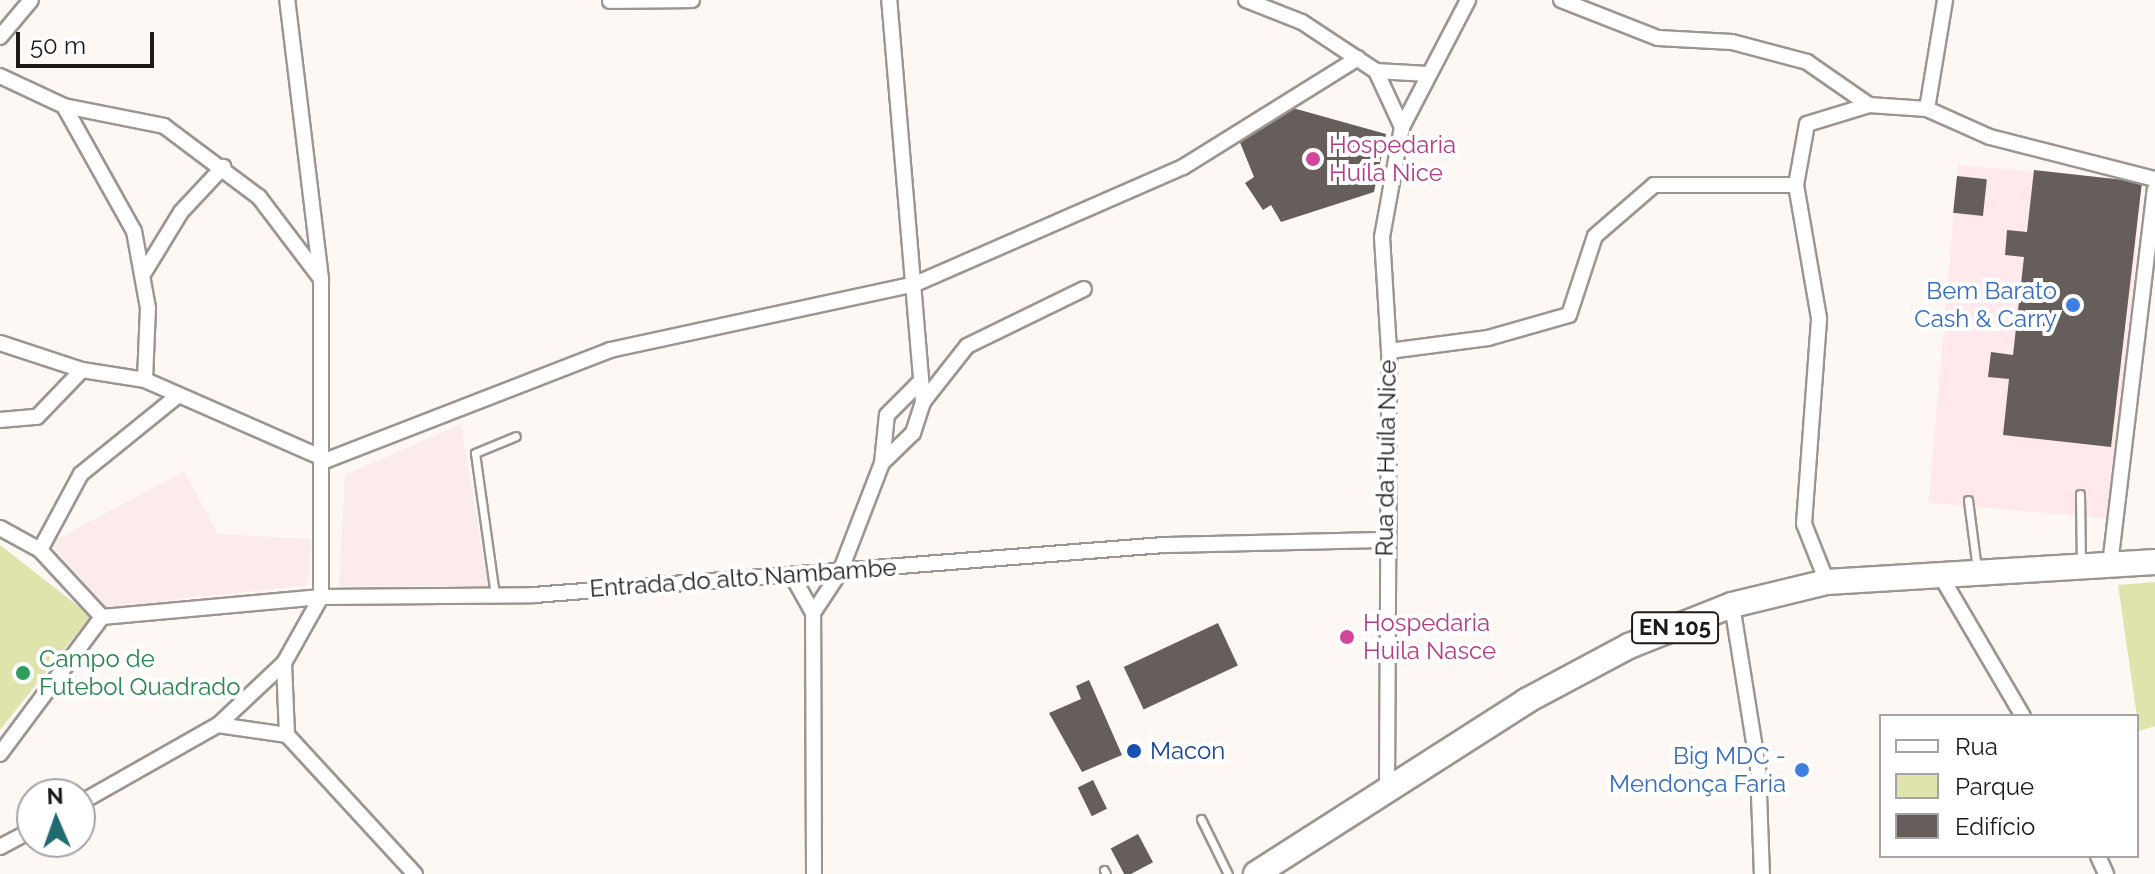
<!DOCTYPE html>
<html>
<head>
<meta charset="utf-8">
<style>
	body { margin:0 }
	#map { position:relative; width:2155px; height:874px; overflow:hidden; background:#fef8f5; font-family:Raleway,sans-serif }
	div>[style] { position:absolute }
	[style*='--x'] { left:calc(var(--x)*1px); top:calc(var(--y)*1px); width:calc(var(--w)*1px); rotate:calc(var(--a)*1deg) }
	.commercial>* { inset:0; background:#ffe9ec; transform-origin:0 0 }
	.industrial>* { inset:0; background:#fbebeb }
	.green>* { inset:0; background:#dee4ac }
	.building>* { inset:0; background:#655e5b; transform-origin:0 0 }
	.roads { filter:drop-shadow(2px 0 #9c9591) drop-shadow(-2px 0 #9c9591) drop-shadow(0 2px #9c9591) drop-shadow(0 -2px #9c9591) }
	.service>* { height:7px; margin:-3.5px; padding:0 3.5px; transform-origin:3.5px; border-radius:3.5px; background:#fff }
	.minor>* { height:14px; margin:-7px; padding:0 7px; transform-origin:7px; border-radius:7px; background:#fff }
	.primary>* { height:24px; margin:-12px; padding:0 12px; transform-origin:12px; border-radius:12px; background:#fff }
	.dots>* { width:22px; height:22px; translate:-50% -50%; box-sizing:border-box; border:4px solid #fff; border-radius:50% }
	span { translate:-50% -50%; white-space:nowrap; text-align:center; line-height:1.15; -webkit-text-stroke:8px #fff; paint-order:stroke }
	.shield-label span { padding:2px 6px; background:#fff; border:2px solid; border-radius:6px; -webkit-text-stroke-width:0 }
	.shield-label { font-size:22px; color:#1d1a18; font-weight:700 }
	.hotel-label { font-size:24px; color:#b23c85 }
	.left { translate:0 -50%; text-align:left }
	.shop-label { font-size:24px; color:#366cbe }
	.right { translate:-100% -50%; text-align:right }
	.street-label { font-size:24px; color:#1d1a18 }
	.leisure-label { font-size:24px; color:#27864d }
	.transit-label { font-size:24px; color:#164399 }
	.legend { position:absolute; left:1879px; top:714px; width:260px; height:144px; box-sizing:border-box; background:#fff; border:2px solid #a5a3a3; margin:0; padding:10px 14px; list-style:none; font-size:24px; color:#1d1a18 }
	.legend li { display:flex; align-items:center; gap:16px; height:40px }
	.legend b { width:40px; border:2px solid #a5a3a3 }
	.north { position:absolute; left:16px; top:778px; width:80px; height:80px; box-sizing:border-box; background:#fff; border:2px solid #a5a3a3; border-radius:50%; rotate:358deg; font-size:22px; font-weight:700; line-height:32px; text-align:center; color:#1d1a18 }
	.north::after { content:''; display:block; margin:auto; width:28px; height:36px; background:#1f6b70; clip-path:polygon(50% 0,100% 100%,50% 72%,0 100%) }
	.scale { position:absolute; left:16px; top:32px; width:138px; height:36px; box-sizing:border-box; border:4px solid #1d1a18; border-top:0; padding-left:10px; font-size:24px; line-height:28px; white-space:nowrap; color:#1d1a18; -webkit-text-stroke:6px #fff; paint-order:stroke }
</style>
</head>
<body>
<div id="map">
	<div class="commercial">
		<div style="left:1958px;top:165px;width:185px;height:339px;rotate:5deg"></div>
	</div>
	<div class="industrial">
		<div style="clip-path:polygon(461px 424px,488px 586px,339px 586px,345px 475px)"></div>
		<div style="clip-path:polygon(184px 471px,218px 534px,311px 539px,308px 585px,106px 607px,50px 543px)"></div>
	</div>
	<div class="green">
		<div style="clip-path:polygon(0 545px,91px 616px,0 730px)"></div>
		<div style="clip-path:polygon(2155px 582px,2155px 726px,2139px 731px,2118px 585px)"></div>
	</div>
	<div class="building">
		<div style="clip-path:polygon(1282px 105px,1386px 134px,1374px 192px,1281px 222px,1271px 205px,1263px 210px,1245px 183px,1254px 177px,1239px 140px)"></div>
		<div style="clip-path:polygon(2034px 170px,2142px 182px,2111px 447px,2003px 435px,2009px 379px,1988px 377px,1991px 352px,2013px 355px,2024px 257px,2005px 255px,2007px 230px,2027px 232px)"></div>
		<div style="left:1957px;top:176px;width:30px;height:37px;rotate:6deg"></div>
		<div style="left:1218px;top:623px;width:47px;height:104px;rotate:65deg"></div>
		<div style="clip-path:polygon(1089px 680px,1122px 755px,1082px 772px,1049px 713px,1081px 699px,1076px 686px)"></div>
		<div style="left:1093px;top:780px;width:32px;height:17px;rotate:64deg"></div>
		<div style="left:1138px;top:834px;width:32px;height:31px;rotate:62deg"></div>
	</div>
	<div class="roads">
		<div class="service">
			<div style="--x:2080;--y:494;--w:70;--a:89.2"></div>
			<div style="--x:1968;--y:500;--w:70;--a:82.6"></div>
			<div style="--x:495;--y:595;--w:143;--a:-98"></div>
			<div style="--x:475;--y:453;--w:44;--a:-22.5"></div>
			<div style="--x:1201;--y:819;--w:61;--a:63.9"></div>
			<div style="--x:1104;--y:870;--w:4;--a:63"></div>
		</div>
		<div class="minor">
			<div style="--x:1246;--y:0;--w:60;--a:21.4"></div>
			<div style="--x:1302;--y:22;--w:89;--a:33.5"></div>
			<div style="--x:1376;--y:71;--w:62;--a:65.1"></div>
			<div style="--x:1561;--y:0;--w:104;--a:21.4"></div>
			<div style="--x:1658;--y:38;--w:74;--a:3.1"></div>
			<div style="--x:1732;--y:42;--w:78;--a:14.9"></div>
			<div style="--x:1807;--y:62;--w:75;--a:34.7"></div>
			<div style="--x:610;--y:1;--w:82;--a:-0.7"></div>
			<div style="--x:0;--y:37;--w:48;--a:-50"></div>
			<div style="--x:1376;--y:71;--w:52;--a:3.3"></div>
			<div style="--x:0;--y:76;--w:71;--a:25.1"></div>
			<div style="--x:64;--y:106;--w:102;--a:11.3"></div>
			<div style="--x:164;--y:126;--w:119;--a:36.8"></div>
			<div style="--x:259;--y:197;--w:99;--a:52.8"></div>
			<div style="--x:64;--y:106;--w:143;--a:60.8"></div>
			<div style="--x:134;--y:231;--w:78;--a:79.7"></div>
			<div style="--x:148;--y:308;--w:72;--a:92.4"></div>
			<div style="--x:1927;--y:109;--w:110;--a:-80.6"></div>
			<div style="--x:145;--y:271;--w:69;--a:-58.6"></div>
			<div style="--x:181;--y:212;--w:62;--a:-47"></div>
			<div style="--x:0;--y:343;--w:86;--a:18.2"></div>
			<div style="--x:82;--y:370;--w:64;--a:9"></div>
			<div style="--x:145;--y:380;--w:199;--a:23.7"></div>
			<div style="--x:327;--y:460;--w:304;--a:-21.2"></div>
			<div style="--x:610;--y:350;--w:312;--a:-12.2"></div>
			<div style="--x:915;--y:284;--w:292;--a:-23.6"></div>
			<div style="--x:1183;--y:167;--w:206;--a:-31.9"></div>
			<div style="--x:1389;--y:351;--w:100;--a:-7.5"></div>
			<div style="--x:1488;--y:338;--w:84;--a:-15.9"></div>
			<div style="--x:1569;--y:315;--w:83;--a:-71.8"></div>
			<div style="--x:1595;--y:236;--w:78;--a:-40.8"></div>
			<div style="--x:1654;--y:185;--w:142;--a:0"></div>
			<div style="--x:923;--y:402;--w:71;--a:-51.8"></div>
			<div style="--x:967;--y:346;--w:130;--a:-26"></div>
			<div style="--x:0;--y:420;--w:37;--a:-5"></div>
			<div style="--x:37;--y:417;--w:65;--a:-46.2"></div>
			<div style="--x:882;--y:463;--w:48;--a:-84.1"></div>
			<div style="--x:887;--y:415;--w:48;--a:-45"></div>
			<div style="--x:0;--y:528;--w:46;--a:28.8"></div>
			<div style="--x:40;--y:550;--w:91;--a:47.2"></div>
			<div style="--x:102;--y:617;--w:171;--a:126.7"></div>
			<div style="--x:40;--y:550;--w:86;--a:-61.7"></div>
			<div style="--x:81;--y:474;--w:122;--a:-39"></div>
			<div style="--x:2110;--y:565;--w:378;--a:-83.2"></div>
			<div style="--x:1939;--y:573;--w:166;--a:59.6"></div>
			<div style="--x:793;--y:577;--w:41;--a:60.9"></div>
			<div style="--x:1827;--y:582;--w:62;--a:-111.6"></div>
			<div style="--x:1804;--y:524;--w:207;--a:-85.8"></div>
			<div style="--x:1819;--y:318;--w:135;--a:-99.8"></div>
			<div style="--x:1796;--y:185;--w:62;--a:-79.8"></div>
			<div style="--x:1807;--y:124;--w:65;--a:-17"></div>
			<div style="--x:1869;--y:105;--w:58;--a:3.9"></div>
			<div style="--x:1927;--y:109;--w:69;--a:24"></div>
			<div style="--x:1990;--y:137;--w:170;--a:14.3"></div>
			<div style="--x:1732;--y:605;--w:164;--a:80.9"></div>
			<div style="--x:1758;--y:767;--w:107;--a:87.9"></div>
			<div style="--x:102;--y:617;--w:220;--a:-5.2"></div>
			<div style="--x:321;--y:597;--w:213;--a:-0.5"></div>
			<div style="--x:534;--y:595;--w:632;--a:-4.54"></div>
			<div style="--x:1164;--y:545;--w:220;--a:-1.3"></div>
			<div style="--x:284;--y:663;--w:72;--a:87.6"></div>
			<div style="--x:287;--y:735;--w:189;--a:47.4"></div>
			<div style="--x:218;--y:725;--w:70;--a:8.2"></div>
			<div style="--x:1387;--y:790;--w:439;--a:-89.7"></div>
			<div style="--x:1389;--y:351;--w:114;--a:-93.5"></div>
			<div style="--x:1382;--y:237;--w:112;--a:-79.7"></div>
			<div style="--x:1402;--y:127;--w:143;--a:-62.5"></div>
			<div style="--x:80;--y:803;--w:159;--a:-29.5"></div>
			<div style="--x:218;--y:725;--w:91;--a:-43.2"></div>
			<div style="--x:284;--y:663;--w:76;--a:-60.7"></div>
			<div style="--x:321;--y:597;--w:318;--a:-90"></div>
			<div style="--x:321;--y:279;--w:281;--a:-96.9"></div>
			<div style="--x:0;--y:847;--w:36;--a:-28"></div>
			<div style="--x:2098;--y:856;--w:20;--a:66"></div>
			<div style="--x:814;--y:874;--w:261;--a:-90.2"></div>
			<div style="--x:813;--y:613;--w:49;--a:-56.6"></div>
			<div style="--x:840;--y:572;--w:117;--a:-68.9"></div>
			<div style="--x:882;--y:463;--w:43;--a:-44.1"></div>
			<div style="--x:913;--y:433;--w:33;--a:-72"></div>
			<div style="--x:923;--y:402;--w:403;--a:-94.8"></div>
		</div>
		<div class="primary">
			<div style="--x:1256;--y:874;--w:321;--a:-32.6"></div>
			<div style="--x:1526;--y:701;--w:117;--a:-28.1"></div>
			<div style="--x:1629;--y:646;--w:111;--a:-21.7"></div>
			<div style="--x:1732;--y:605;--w:98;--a:-13.6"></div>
			<div style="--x:1827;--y:582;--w:329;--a:-3.5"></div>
		</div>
	</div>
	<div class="dots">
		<div style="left:1313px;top:159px;background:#d1479c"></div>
		<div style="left:2073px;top:305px;background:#3f7fe0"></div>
		<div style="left:1347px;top:637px;background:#d1479c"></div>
		<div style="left:23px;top:673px;background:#2e9e5b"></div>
		<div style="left:1134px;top:751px;background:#1a4fb4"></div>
		<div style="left:1802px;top:770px;background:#3f7fe0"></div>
	</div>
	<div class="shield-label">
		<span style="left:1675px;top:628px">EN 105</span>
	</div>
	<div class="hotel-label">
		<span class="left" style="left:1329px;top:159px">Hospedaria<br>Huíla Nice</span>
		<span class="left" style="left:1363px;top:637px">Hospedaria<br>Huila Nasce</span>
	</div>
	<div class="shop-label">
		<span class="right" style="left:2057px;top:305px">Bem Barato<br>Cash &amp; Carry</span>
		<span class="right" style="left:1786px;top:770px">Big MDC -<br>Mendonça Faria</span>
	</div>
	<div class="street-label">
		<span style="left:1386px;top:458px;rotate:-89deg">Rua da Huíla Nice</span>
		<span style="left:743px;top:578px;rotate:-4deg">Entrada do alto Nambambe</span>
	</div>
	<div class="leisure-label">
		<span class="left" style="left:39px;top:673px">Campo de<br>Futebol Quadrado</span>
	</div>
	<div class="transit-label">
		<span class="left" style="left:1150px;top:751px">Macon</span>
	</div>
	<ul class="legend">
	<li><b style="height:10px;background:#fff"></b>Rua</li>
	<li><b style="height:22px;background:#dee4ac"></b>Parque</li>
	<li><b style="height:22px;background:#655e5b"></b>Edifício</li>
	</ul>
	<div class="north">N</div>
	<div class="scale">50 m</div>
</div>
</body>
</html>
